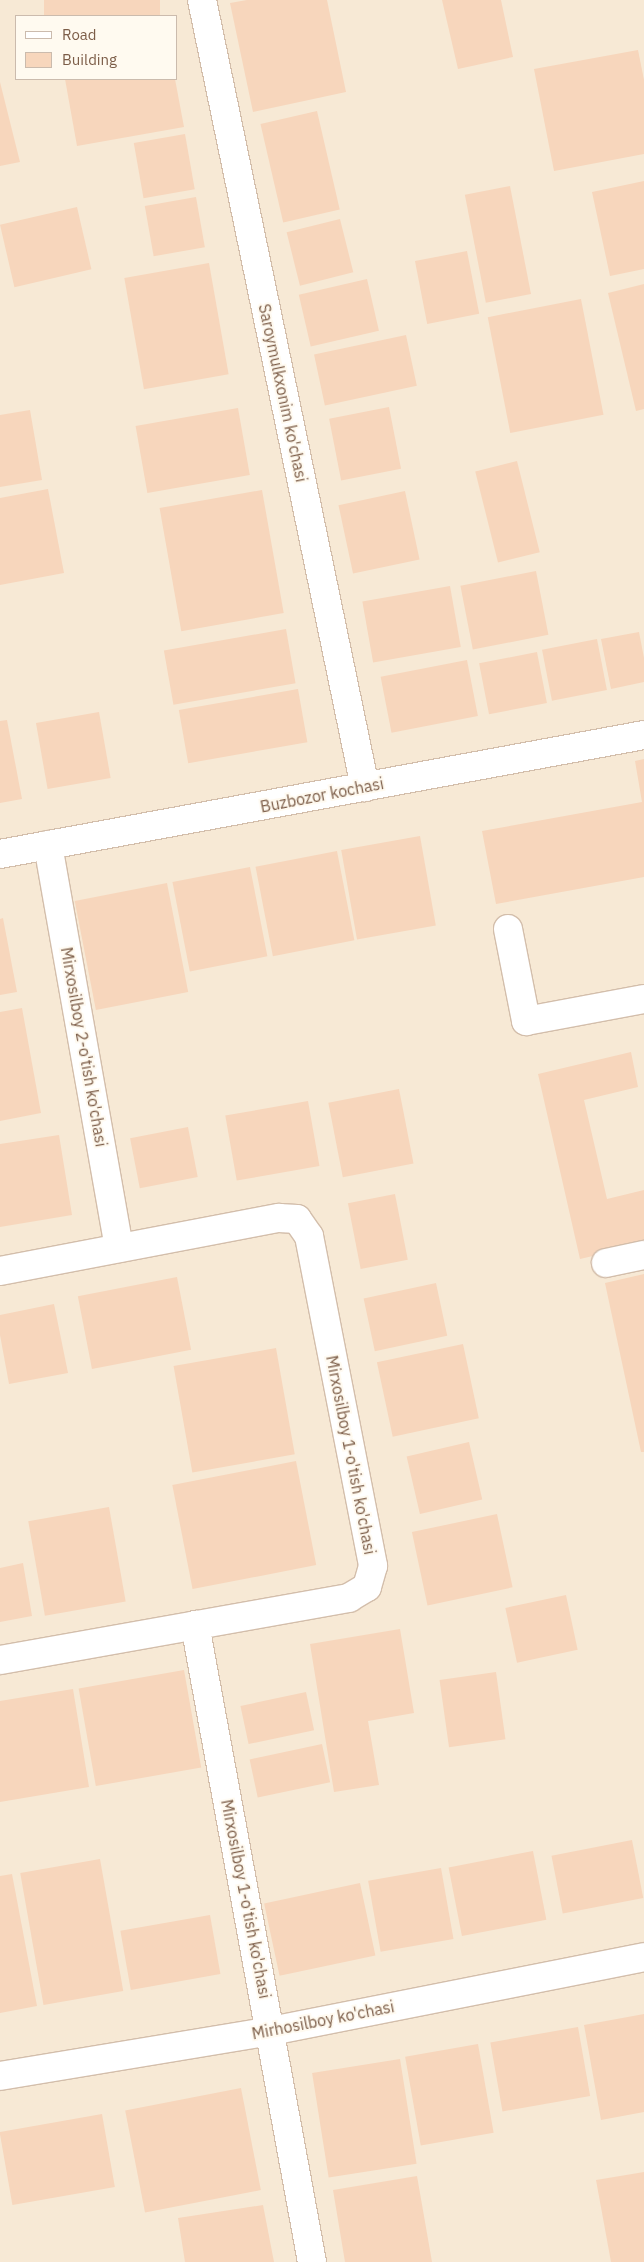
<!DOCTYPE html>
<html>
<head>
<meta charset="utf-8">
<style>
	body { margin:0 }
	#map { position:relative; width:644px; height:2262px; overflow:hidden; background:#fef6e7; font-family:"IBM Plex Sans",sans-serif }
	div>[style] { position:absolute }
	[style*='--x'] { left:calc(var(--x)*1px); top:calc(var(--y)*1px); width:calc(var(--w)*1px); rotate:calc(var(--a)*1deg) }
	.residential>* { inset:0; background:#f7e9d5 }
	.building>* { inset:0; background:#f7d6bc; transform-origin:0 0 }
	.roads { filter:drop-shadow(1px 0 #d3beab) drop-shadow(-1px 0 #d3beab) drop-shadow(0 1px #d3beab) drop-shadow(0 -1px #d3beab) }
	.minor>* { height:28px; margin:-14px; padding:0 14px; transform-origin:14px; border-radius:14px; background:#fff }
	span { translate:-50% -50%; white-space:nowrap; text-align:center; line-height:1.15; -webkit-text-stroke:4px #fffaf0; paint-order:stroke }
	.street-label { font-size:16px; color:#7c5d48 }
	.legend { position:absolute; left:15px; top:15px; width:162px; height:65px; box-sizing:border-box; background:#fffaf0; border:1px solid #cbbbad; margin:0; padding:6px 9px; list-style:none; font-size:15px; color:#7c5d48 }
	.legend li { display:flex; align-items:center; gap:10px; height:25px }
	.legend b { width:25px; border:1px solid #cbbbad }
</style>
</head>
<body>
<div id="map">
	<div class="residential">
		<div style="clip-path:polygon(evenodd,0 0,644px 0,644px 1951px,0 2068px,0 0,16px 16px,176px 16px,176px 79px,16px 79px,16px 16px)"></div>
		<div style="clip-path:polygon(644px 1957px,644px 2262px,0 2262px,0 2078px)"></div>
	</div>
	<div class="building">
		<div style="left:44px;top:0;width:116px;height:16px"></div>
		<div style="clip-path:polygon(247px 0,327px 0,346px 92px,253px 112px,230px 3px)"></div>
		<div style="clip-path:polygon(442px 0,501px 0,513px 57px,458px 69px)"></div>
		<div style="clip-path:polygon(638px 50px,644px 80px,644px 154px,554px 171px,534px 69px)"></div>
		<div style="clip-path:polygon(65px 79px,175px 79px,184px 127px,77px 146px)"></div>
		<div style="clip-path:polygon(0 82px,20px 162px,0 166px)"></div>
		<div style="left:317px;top:111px;width:101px;height:58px;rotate:77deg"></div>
		<div style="left:185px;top:134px;width:56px;height:52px;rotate:80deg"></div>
		<div style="clip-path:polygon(644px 181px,644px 269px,610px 276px,592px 192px)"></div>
		<div style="left:510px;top:186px;width:110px;height:46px;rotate:79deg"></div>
		<div style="left:196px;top:197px;width:51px;height:52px;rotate:80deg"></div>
		<div style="left:77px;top:207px;width:64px;height:79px;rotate:77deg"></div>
		<div style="left:340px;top:219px;width:55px;height:55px;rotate:76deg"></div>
		<div style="left:467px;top:251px;width:64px;height:53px;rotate:79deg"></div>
		<div style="left:209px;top:263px;width:113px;height:86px;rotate:80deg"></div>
		<div style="left:367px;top:279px;width:53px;height:70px;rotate:77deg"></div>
		<div style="clip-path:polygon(644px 284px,644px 409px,636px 411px,608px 293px)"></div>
		<div style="left:581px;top:299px;width:118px;height:95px;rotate:79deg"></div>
		<div style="left:406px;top:335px;width:52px;height:94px;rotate:78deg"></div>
		<div style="left:389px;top:407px;width:63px;height:61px;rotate:79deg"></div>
		<div style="left:238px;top:408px;width:68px;height:104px;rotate:80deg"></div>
		<div style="clip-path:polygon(30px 410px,42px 480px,0 487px,0 415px)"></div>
		<div style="left:517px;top:461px;width:94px;height:43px;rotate:76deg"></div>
		<div style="clip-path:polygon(48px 489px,64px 573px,0 585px,0 498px)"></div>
		<div style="left:262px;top:490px;width:125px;height:104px;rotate:80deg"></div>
		<div style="left:405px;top:491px;width:70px;height:68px;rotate:78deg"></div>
		<div style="left:536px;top:571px;width:65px;height:77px;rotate:79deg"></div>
		<div style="left:450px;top:586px;width:62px;height:89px;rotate:80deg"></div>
		<div style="left:286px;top:629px;width:55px;height:124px;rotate:80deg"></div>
		<div style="clip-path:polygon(639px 632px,644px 658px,644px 682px,611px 689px,601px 639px)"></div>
		<div style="left:597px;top:639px;width:52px;height:56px;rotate:79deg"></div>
		<div style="left:537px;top:652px;width:52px;height:59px;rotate:79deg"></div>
		<div style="left:467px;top:660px;width:57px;height:88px;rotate:79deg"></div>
		<div style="left:298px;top:689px;width:54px;height:121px;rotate:80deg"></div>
		<div style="left:99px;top:712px;width:67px;height:64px;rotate:80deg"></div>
		<div style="clip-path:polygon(7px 720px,22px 799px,0 803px,0 721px)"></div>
		<div style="clip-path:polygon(644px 759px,644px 877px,496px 904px,482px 831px,642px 802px,635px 761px)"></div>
		<div style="left:420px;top:836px;width:91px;height:80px;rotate:80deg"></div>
		<div style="left:337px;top:851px;width:91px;height:83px;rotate:79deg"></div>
		<div style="left:250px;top:867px;width:91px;height:79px;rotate:79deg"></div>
		<div style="left:167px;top:883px;width:111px;height:94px;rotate:79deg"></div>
		<div style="clip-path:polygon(3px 918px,17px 992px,0 995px,0 919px)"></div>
		<div style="clip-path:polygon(22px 1008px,41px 1113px,0 1121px,0 1012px)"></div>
		<div style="clip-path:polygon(631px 1052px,638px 1087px,584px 1100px,607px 1199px,644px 1190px,644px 1244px,580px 1259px,538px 1074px)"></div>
		<div style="left:399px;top:1089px;width:76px;height:72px;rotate:79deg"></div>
		<div style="left:308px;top:1101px;width:66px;height:84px;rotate:80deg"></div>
		<div style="left:188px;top:1127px;width:51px;height:59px;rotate:79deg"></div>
		<div style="clip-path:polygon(59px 1135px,72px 1215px,0 1227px,0 1144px)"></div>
		<div style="left:395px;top:1194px;width:67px;height:48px;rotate:79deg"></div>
		<div style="clip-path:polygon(644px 1274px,644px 1452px,641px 1452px,605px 1283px)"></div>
		<div style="left:177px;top:1277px;width:74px;height:101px;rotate:79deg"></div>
		<div style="left:436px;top:1283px;width:54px;height:74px;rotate:78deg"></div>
		<div style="clip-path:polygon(54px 1304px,68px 1373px,9px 1384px,0 1335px,0 1315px)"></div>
		<div style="left:463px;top:1344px;width:76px;height:88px;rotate:78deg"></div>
		<div style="left:276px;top:1348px;width:108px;height:104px;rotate:80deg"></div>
		<div style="left:469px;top:1442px;width:59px;height:64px;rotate:77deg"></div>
		<div style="left:296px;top:1461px;width:106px;height:126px;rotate:79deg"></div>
		<div style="left:109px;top:1507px;width:96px;height:82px;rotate:80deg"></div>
		<div style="left:497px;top:1514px;width:75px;height:87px;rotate:78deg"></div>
		<div style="clip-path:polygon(23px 1563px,32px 1616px,0 1622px,0 1568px)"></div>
		<div style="left:566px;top:1595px;width:56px;height:62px;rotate:78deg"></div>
		<div style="clip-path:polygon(400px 1629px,414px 1713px,368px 1721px,379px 1785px,334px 1792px,310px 1644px)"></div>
		<div style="left:184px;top:1670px;width:99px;height:107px;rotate:80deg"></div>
		<div style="left:496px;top:1672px;width:68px;height:57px;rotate:82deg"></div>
		<div style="clip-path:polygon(73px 1689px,89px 1787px,0 1802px,0 1701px)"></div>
		<div style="left:306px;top:1692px;width:39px;height:67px;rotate:78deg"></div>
		<div style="left:322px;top:1744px;width:39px;height:74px;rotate:78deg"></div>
		<div style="left:632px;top:1840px;width:59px;height:82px;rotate:79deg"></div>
		<div style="left:533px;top:1851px;width:70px;height:86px;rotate:79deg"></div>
		<div style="left:100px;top:1859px;width:134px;height:81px;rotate:80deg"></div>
		<div style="left:441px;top:1868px;width:72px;height:74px;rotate:80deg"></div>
		<div style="clip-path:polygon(12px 1874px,37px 2006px,0 2013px,0 1876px)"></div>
		<div style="left:360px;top:1883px;width:74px;height:98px;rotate:78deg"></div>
		<div style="left:210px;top:1915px;width:60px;height:91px;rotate:80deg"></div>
		<div style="clip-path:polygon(644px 2014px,644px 2112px,601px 2120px,584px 2025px)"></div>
		<div style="left:578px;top:2027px;width:70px;height:89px;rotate:80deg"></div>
		<div style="left:478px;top:2044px;width:90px;height:74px;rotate:80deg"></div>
		<div style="left:400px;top:2059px;width:106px;height:89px;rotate:81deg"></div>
		<div style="left:241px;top:2088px;width:104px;height:118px;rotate:79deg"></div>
		<div style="left:102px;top:2114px;width:74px;height:104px;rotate:80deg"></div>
		<div style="clip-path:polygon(644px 2172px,644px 2262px,611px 2262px,596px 2180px)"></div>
		<div style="clip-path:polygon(417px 2176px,432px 2262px,345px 2262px,333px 2190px)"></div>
		<div style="clip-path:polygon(263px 2205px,274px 2262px,185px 2262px,178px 2218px)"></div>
	</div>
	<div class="roads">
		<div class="minor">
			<div style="--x:202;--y:0;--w:804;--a:78.3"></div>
			<div style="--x:48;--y:845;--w:409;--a:80"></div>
			<div style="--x:0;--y:854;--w:655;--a:-10.47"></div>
			<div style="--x:508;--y:929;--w:94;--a:78.9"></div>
			<div style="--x:526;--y:1021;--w:120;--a:-10.6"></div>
			<div style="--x:606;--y:1263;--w:39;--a:-12"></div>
			<div style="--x:0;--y:1271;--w:284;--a:-10.8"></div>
			<div style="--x:279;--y:1218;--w:18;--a:3"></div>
			<div style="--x:297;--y:1219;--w:21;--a:55"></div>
			<div style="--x:309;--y:1236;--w:336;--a:79"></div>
			<div style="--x:373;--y:1566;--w:22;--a:106"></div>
			<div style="--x:367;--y:1587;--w:21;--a:149"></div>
			<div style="--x:349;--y:1598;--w:354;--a:169.9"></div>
			<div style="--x:195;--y:1625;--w:648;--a:79.59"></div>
			<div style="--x:0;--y:2076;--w:275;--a:-9.4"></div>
			<div style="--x:271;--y:2031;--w:380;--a:-11.2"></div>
		</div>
	</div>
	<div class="street-label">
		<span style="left:283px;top:393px;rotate:78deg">Saroymulkxonim ko'chasi</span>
		<span style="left:322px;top:795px;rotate:-11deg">Buzbozor kochasi</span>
		<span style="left:84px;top:1047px;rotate:80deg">Mirxosilboy 2-o'tish ko'chasi</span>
		<span style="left:351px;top:1455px;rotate:79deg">Mirxosilboy 1-o'tish ko'chasi</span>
		<span style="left:246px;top:1899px;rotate:79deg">Mirxosilboy 1-o'tish ko'chasi</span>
		<span style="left:323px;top:2020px;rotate:-11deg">Mirhosilboy ko'chasi</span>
	</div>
	<ul class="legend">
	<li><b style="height:6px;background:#fff"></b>Road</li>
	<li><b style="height:14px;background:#f7d6bc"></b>Building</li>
	</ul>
</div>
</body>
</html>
